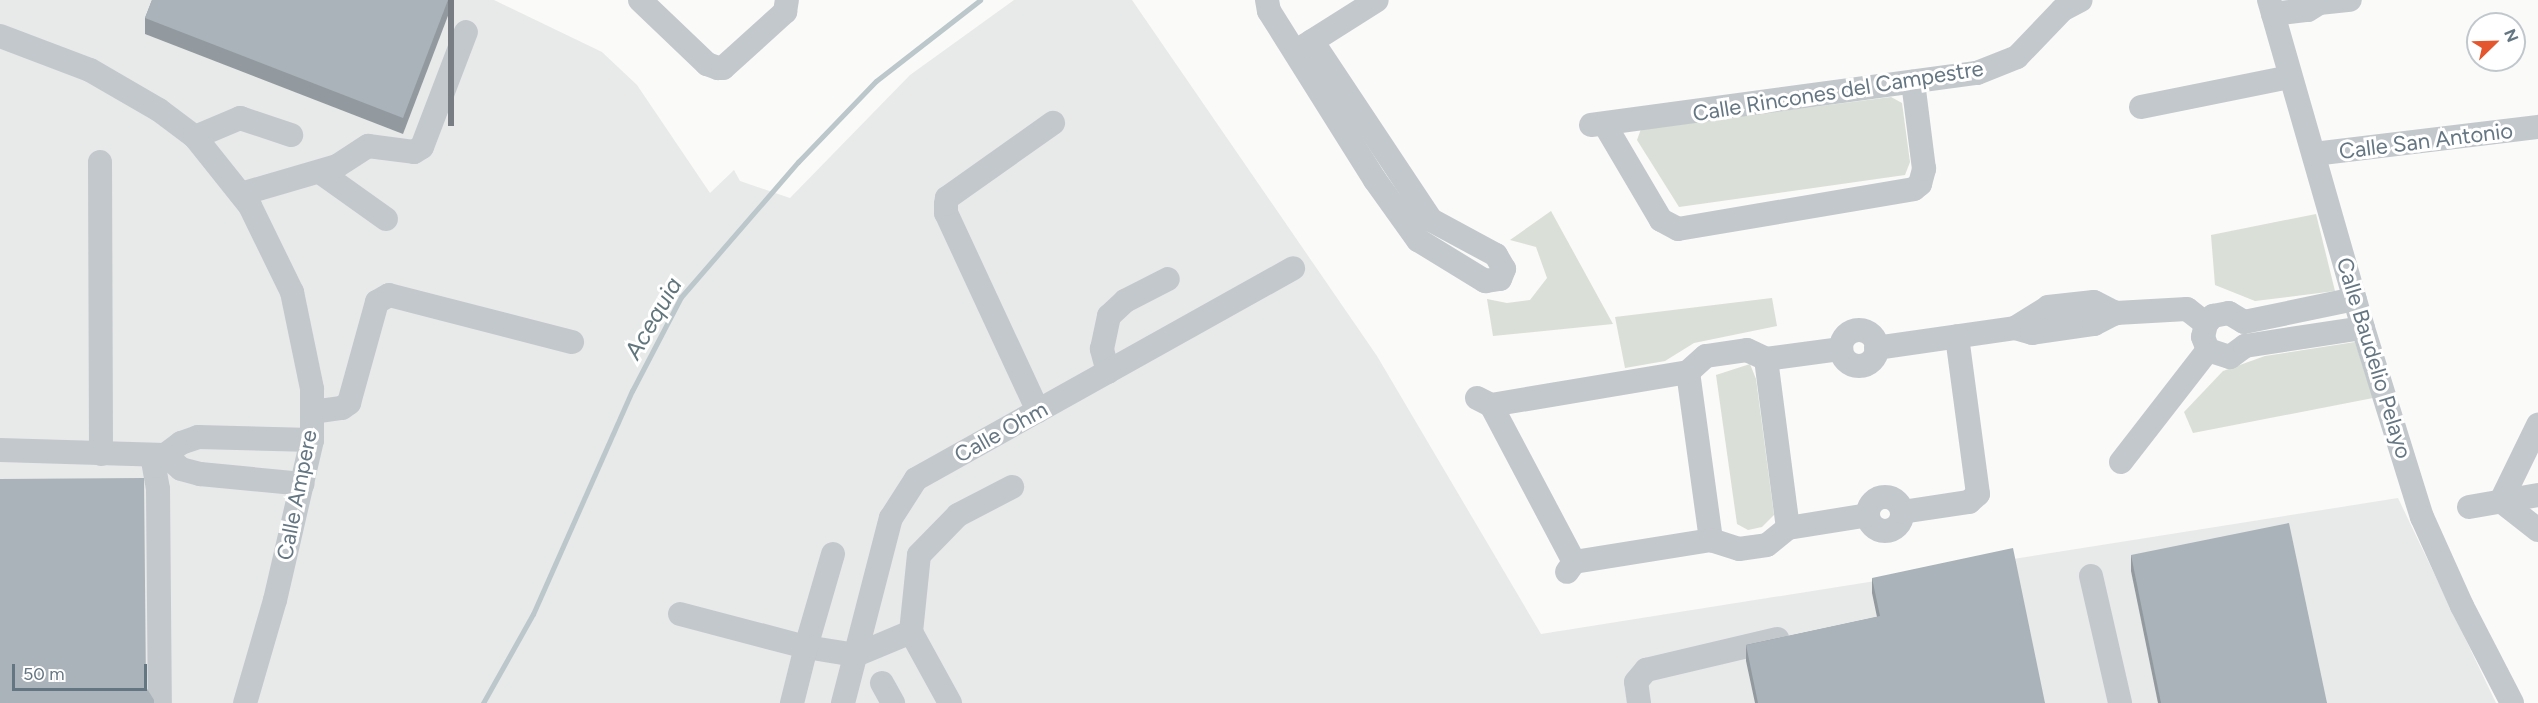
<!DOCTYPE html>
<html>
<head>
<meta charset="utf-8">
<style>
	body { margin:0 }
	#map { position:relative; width:2538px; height:703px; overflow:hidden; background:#fafaf8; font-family:Figtree,sans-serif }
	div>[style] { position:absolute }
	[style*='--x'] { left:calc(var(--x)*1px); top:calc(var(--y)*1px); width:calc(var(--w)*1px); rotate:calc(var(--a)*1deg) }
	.built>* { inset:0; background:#e8e9e9 }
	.green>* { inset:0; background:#dadfd7 }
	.stream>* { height:5px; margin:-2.5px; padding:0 2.5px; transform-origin:2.5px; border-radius:2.5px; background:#bbc7cb }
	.minor>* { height:24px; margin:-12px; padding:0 12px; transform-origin:12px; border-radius:12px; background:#c3c8cc }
	.minor>.ring { margin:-12px; padding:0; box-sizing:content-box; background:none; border:24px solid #c3c8cc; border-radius:50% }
	.wall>* { inset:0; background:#929a9f }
	.shaded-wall>* { inset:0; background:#777d82; transform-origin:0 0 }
	.building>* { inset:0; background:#aab3b9 }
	span { translate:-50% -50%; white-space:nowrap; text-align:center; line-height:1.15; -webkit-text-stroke:6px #fff; paint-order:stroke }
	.street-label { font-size:22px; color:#657683 }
	.water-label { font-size:24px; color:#60757c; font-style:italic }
	.north { position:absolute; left:2466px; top:12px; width:60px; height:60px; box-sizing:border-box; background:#fff; border:2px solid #c1c8cd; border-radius:50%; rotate:67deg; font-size:16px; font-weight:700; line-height:24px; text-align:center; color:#657683 }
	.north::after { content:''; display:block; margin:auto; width:21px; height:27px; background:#e4572e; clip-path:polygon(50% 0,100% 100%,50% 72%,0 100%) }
	.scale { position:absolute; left:12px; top:664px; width:135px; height:27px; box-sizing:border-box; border:3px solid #657683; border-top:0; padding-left:8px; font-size:18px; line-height:21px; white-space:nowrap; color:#657683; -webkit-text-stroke:4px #fff; paint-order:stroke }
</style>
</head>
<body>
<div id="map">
	<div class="built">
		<div style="clip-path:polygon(0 0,494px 0,602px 52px,637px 85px,710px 193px,734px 170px,740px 181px,790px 198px,910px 75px,1014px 0,1132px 0,1377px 356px,1541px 634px,2398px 498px,2496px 703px,0 703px)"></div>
	</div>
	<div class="green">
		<div style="clip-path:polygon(1891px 97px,1902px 103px,1910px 162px,1905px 175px,1679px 207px,1637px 140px,1641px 129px)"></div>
		<div style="clip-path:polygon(1551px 211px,1613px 324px,1493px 336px,1487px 299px,1507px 303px,1530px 300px,1547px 278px,1536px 247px,1510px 240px)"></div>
		<div style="clip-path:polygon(2316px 214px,2335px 291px,2255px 301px,2215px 285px,2211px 235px)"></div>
		<div style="clip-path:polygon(1772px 298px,1777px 326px,1694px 343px,1665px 361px,1625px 368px,1615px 317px)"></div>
		<div style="clip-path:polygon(2355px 342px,2373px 398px,2193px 433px,2184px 412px,2223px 371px,2265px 356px)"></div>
		<div style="clip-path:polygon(1750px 364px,1756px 379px,1774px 515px,1762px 527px,1748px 530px,1737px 524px,1716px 375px)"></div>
	</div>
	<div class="stream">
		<div style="--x:483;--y:703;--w:102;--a:-60.7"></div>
		<div style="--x:533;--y:614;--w:244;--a:-66.1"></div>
		<div style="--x:632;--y:391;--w:106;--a:-62.5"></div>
		<div style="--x:681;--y:297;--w:179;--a:-49.1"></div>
		<div style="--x:798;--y:162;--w:112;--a:-46.1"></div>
		<div style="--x:876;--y:81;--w:132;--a:-37.9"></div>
	</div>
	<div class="minor">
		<div style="--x:640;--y:0;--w:93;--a:43.7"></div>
		<div style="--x:707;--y:64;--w:12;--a:20"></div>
		<div style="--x:718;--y:68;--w:5;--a:0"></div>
		<div style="--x:723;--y:68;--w:84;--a:-42.1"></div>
		<div style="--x:785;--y:12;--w:12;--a:-81"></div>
		<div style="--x:1267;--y:0;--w:11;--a:80"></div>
		<div style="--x:1269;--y:11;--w:199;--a:57.9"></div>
		<div style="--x:1375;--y:180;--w:74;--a:54.4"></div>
		<div style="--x:1418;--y:240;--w:79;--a:31.5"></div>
		<div style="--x:1485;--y:281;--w:15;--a:-8"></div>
		<div style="--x:1500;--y:279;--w:11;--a:-68"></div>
		<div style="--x:1504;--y:269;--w:16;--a:-120"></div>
		<div style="--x:1496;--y:255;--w:74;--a:-151.7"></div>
		<div style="--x:1431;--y:220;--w:215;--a:-123.6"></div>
		<div style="--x:2269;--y:0;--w:341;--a:74"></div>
		<div style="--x:2363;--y:328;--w:198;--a:72.7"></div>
		<div style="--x:2422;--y:517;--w:98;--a:65.8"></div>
		<div style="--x:2462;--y:606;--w:109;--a:62.7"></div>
		<div style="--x:2319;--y:3;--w:31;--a:-6"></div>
		<div style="--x:2273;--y:14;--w:35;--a:-7"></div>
		<div style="--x:2308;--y:10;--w:13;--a:-32"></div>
		<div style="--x:0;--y:36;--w:96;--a:20.7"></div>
		<div style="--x:90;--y:70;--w:80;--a:30.1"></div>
		<div style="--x:159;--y:110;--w:45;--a:36.9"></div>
		<div style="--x:195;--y:137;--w:88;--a:51.4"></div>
		<div style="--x:250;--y:206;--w:96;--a:64"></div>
		<div style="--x:292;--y:292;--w:99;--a:78.3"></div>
		<div style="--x:312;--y:389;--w:51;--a:90"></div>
		<div style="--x:312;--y:440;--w:164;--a:103"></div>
		<div style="--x:275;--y:600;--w:107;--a:106.2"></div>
		<div style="--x:1298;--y:50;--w:93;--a:-32.3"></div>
		<div style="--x:2141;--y:107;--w:152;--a:-11.4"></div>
		<div style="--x:1591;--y:125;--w:389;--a:-7.7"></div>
		<div style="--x:1977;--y:73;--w:43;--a:-21.8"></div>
		<div style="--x:2017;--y:57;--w:65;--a:-46.2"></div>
		<div style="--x:2062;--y:10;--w:21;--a:-28"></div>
		<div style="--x:1605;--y:125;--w:110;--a:59.5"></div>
		<div style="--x:1661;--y:220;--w:19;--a:28"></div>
		<div style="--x:1678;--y:229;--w:239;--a:-9.6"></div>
		<div style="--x:1914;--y:189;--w:8;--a:-40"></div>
		<div style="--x:1920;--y:184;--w:16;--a:-75"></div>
		<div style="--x:1924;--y:169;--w:88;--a:-97.2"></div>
		<div style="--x:195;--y:137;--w:49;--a:-22.9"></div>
		<div style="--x:240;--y:118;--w:54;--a:18.4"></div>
		<div style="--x:2314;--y:154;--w:226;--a:-6.9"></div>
		<div style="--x:100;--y:162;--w:292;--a:89.8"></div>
		<div style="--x:320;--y:172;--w:81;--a:35.5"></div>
		<div style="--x:241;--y:194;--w:100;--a:-16.3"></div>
		<div style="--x:337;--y:166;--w:37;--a:-33"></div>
		<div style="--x:368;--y:146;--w:46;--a:7.4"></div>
		<div style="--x:414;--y:152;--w:9;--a:-32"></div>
		<div style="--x:422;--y:147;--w:123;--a:-69.1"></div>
		<div style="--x:2206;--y:324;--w:11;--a:-49"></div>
		<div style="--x:2213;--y:316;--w:16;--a:-11"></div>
		<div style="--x:2229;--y:313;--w:17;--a:31"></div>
		<div style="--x:2244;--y:322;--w:113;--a:-11.7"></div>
		<div style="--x:2015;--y:328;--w:39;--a:-32"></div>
		<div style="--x:2048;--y:307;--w:46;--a:-6.2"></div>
		<div style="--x:2094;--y:302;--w:25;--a:27"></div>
		<div class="ring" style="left:1841px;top:330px;width:12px;height:12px"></div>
		<div style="--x:1876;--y:348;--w:140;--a:-8.2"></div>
		<div style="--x:2015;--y:328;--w:18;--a:16"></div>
		<div style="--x:2032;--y:333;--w:63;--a:-8.3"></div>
		<div style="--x:2094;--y:324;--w:25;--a:-27"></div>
		<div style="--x:2116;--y:313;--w:71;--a:-3.2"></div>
		<div style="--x:2187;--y:309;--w:24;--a:38"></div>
		<div style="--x:2206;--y:324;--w:13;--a:103"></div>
		<div style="--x:2203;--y:337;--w:14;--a:69"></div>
		<div style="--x:2208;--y:350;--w:23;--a:18"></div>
		<div style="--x:2230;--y:357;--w:19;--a:-36"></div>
		<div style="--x:2245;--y:346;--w:119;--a:-8.7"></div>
		<div style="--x:1766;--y:359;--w:170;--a:82.6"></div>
		<div style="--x:1108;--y:372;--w:24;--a:-105"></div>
		<div style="--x:1102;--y:349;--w:34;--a:-78"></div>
		<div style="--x:1109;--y:316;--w:22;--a:-43"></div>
		<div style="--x:1125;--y:301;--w:48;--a:-27.1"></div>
		<div style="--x:1688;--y:372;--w:170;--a:82.2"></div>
		<div style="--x:1477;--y:398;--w:16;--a:27"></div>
		<div style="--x:1491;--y:405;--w:178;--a:62.1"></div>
		<div style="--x:1574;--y:562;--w:12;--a:125"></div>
		<div style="--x:1491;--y:405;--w:200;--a:-9.5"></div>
		<div style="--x:1688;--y:372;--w:24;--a:-42"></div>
		<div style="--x:1706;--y:356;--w:41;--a:-8.3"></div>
		<div style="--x:1747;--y:350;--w:21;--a:25"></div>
		<div style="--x:1766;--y:359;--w:76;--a:-7.6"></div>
		<div style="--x:1038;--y:411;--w:218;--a:-114.9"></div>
		<div style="--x:946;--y:213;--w:9;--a:-90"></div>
		<div style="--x:946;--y:204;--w:6;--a:-81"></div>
		<div style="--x:947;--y:198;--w:130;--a:-35.3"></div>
		<div style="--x:312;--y:412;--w:30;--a:-8"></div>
		<div style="--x:342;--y:408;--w:9;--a:-36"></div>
		<div style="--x:349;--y:403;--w:105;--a:-74.5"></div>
		<div style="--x:377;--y:302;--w:14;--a:-30"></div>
		<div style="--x:389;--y:295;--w:189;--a:14.4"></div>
		<div style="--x:0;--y:450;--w:165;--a:1.7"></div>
		<div style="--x:165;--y:455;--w:20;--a:-37"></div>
		<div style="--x:181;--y:443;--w:18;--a:-19"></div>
		<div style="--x:198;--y:437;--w:114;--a:1.5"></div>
		<div style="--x:152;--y:455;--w:35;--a:80"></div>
		<div style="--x:158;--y:489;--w:214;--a:89.5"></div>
		<div style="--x:165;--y:455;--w:21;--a:41"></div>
		<div style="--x:181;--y:469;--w:20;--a:15"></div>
		<div style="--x:200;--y:474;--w:103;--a:5.5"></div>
		<div style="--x:2121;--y:462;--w:142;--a:-52.2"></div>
		<div class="ring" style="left:1868px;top:497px;width:10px;height:10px"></div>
		<div style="--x:2501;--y:501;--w:85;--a:-64"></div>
		<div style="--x:2501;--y:501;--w:47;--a:38.1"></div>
		<div style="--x:2469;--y:507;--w:70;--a:-9.9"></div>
		<div style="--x:1902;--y:512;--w:68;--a:-8.5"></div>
		<div style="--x:1969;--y:502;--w:12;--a:-42"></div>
		<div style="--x:1978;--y:494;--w:159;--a:-97.6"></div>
		<div style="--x:833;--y:554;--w:97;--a:106.2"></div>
		<div style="--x:806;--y:647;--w:51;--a:9.1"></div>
		<div style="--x:856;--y:655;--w:60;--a:-22.7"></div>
		<div style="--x:911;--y:632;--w:77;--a:-84.1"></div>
		<div style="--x:919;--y:555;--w:56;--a:-45.7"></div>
		<div style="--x:958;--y:515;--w:61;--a:-27.4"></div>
		<div style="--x:1574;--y:562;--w:139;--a:-9.1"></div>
		<div style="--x:1711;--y:540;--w:29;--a:18"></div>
		<div style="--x:1739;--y:549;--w:28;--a:-8"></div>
		<div style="--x:1767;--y:545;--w:27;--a:-39"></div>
		<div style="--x:1788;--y:528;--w:81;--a:-9.2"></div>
		<div style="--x:2091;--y:576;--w:130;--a:77.1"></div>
		<div style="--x:680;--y:614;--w:130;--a:14.7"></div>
		<div style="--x:806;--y:647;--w:58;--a:104"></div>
		<div style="--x:911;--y:632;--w:81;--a:61.2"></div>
		<div style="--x:882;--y:683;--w:23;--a:61"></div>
		<div style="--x:843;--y:703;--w:191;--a:-75.5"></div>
		<div style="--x:891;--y:518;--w:46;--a:-57.3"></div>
		<div style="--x:916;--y:479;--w:432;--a:-29.2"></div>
		<div style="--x:1639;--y:703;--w:21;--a:-98"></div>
		<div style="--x:1636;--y:682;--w:16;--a:-50"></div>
		<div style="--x:1646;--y:670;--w:135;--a:-13.3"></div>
	</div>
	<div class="wall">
		<div style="clip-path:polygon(152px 0,454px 0,403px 134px,145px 34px,145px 18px)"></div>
		<div style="clip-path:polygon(2131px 555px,2327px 703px,2158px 703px,2131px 571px)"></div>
		<div style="clip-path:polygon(1872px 578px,2045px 703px,1755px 703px,1746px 661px,1746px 645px,1877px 617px,1872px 593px)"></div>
	</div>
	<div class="shaded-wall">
		<div style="left:448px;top:0;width:6px;height:126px"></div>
	</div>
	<div class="building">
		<div style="clip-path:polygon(152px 0,448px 0,403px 118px,145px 18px)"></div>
		<div style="clip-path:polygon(144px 478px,146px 687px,154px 700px,154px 703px,0 703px,0 479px)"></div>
		<div style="clip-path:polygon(2289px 523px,2327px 703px,2161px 703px,2131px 555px)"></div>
		<div style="clip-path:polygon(2013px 548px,2045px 703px,1758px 703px,1746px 645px,1880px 616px,1872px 578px)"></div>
	</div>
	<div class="street-label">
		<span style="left:1838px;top:91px;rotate:-9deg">Calle Rincones del Campestre</span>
		<span style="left:2426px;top:141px;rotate:-7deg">Calle San Antonio</span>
		<span style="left:2374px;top:358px;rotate:73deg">Calle Baudelio Pelayo</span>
		<span style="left:1001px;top:432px;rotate:-29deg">Calle Ohm</span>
		<span style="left:297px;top:495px;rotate:-79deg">Calle Ampere</span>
	</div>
	<div class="water-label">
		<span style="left:653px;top:318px;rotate:-60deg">Acequia</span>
	</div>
	<div class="north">N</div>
	<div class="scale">50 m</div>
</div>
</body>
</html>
